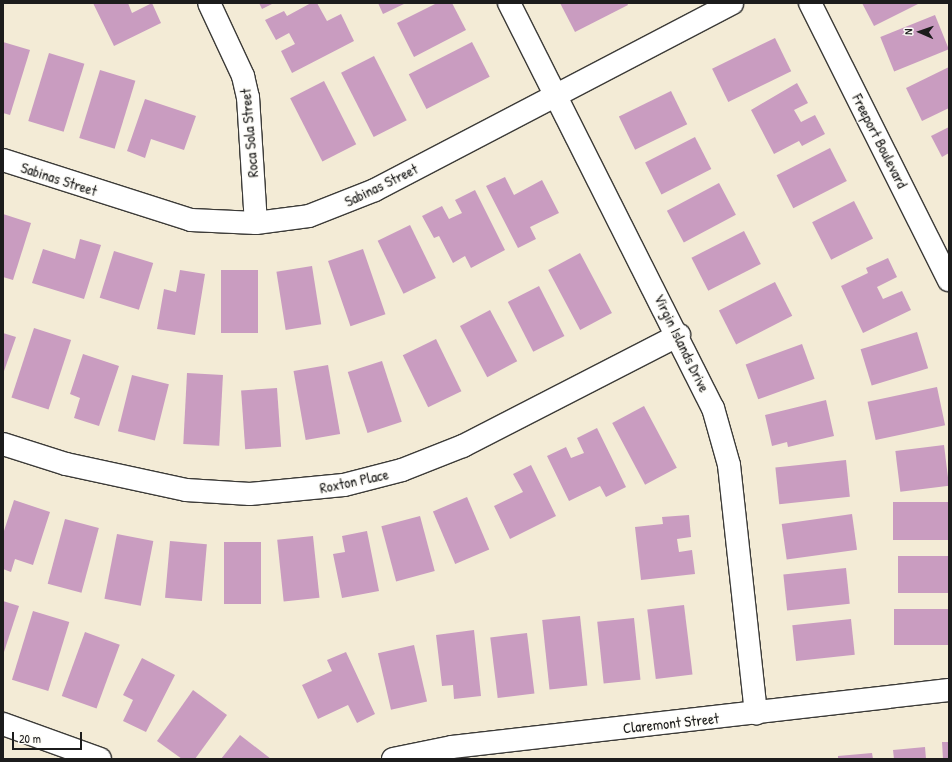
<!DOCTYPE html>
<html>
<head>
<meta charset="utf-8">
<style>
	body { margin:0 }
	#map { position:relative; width:952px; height:762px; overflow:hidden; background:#f3ebd6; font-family:"Patrick Hand",sans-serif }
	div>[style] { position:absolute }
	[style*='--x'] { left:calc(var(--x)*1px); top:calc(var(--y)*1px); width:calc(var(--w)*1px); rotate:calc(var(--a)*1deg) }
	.building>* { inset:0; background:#c99cc0; transform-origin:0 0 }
	.roads { filter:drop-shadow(1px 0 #3c3b38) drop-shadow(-1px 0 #3c3b38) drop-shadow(0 1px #3c3b38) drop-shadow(0 -1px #3c3b38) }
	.minor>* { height:22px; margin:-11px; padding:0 11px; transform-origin:11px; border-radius:11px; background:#fff }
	span { translate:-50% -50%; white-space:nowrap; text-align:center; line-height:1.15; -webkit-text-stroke:3px #fdfcf7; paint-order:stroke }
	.street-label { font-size:15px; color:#1c1c1c }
	.frame { position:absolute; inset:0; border:4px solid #1c1c1c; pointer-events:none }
	.north { position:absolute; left:900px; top:12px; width:40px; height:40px; -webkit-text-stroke:3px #fdfcf7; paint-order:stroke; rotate:272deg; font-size:11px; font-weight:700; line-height:16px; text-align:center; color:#1c1c1c }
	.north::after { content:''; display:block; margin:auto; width:14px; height:18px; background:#1c1c1c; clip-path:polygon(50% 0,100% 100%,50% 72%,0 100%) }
	.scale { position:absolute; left:12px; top:732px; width:70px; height:18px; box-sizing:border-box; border:2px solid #1c1c1c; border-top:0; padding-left:5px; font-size:12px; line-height:14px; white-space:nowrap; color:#1c1c1c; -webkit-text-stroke:3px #fdfcf7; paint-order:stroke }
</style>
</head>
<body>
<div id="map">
	<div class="building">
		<div style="clip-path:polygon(93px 3px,128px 3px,132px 13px,152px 3px,161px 23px,114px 46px)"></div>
		<div style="clip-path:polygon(259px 3px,274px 3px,262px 9px)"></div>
		<div style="clip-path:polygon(311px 3px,317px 3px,327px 21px,341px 14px,354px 41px,292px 73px,281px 51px,295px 44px,289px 33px,276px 40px,265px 20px,284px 11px,287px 16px)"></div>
		<div style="clip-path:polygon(378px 3px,406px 3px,383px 14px)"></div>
		<div style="clip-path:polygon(437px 3px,452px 3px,466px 30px,414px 57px,397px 23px)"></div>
		<div style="clip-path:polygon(560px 3px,627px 3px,628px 5px,575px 32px)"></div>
		<div style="clip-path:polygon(862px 3px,920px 3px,874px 26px)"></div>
		<div style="left:935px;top:15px;width:37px;height:59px;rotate:68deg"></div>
		<div style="left:775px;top:38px;width:37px;height:70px;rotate:64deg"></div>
		<div style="clip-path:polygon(3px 42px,30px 50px,10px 115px,3px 113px)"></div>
		<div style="left:472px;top:42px;width:39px;height:71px;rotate:63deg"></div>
		<div style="left:49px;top:53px;width:37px;height:71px;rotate:17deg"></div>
		<div style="left:374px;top:56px;width:72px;height:37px;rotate:63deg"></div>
		<div style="clip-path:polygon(949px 67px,949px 108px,922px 121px,906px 88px)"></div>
		<div style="left:100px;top:70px;width:37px;height:71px;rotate:17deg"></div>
		<div style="left:324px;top:81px;width:71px;height:38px;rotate:63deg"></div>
		<div style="clip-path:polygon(797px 83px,808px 103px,794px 110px,801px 122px,815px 115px,825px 134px,802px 146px,799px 141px,774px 154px,751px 110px)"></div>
		<div style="left:671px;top:91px;width:37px;height:58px;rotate:64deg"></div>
		<div style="clip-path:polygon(145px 99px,196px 116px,184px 150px,151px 139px,145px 158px,127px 151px)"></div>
		<div style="clip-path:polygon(949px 127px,949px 153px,942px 157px,931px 136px)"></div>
		<div style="left:695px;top:137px;width:36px;height:56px;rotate:63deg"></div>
		<div style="left:830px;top:148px;width:37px;height:60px;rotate:63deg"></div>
		<div style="clip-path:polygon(505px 177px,514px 195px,542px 180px,559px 213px,530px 227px,536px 239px,518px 248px,486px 186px)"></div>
		<div style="left:719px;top:183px;width:36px;height:59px;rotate:62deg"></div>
		<div style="clip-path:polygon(475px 190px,505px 250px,471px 268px,465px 256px,453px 263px,439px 236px,434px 238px,422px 216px,442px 206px,449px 219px,462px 213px,455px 200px)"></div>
		<div style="left:854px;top:201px;width:42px;height:47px;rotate:63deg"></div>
		<div style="clip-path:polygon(3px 214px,31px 223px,13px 280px,3px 277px)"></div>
		<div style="left:410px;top:225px;width:59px;height:36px;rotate:64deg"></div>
		<div style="left:744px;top:231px;width:37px;height:59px;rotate:63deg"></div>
		<div style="clip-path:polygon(80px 239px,101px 245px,84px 299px,32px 283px,43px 249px,75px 259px)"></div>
		<div style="left:363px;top:249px;width:69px;height:37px;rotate:71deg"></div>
		<div style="left:114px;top:251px;width:41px;height:49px;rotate:17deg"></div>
		<div style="left:580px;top:253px;width:68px;height:36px;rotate:62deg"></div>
		<div style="clip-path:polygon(888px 258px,897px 277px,877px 287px,883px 299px,902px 291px,911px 310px,863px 333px,841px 286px,868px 273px,866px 268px)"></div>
		<div style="left:312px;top:266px;width:59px;height:36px;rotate:81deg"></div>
		<div style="clip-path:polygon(180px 270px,205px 274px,195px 335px,157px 329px,164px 289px,176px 292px)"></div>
		<div style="left:221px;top:270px;width:37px;height:63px"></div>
		<div style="left:775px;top:282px;width:38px;height:63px;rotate:63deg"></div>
		<div style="left:539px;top:286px;width:56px;height:35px;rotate:63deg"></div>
		<div style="left:490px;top:310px;width:58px;height:34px;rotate:62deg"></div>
		<div style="left:34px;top:328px;width:39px;height:73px;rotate:18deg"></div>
		<div style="left:917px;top:332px;width:38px;height:59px;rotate:73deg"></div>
		<div style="clip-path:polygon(3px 333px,16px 337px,3px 374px)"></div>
		<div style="left:436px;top:339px;width:58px;height:37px;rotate:64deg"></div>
		<div style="left:802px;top:344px;width:37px;height:60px;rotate:70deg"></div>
		<div style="clip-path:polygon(83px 354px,119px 366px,99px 426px,74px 418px,80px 398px,70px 394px)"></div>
		<div style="left:382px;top:361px;width:64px;height:36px;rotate:72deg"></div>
		<div style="left:328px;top:365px;width:70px;height:35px;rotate:80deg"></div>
		<div style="left:187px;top:373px;width:36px;height:71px;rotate:3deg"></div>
		<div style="left:132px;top:375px;width:38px;height:58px;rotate:14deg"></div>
		<div style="left:937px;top:387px;width:39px;height:71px;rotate:78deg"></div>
		<div style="left:277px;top:388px;width:59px;height:36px;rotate:86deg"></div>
		<div style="clip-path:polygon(826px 400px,834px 436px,788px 447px,787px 442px,772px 446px,765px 415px)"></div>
		<div style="left:644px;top:406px;width:70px;height:36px;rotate:62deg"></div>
		<div style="clip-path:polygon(597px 428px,626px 487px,606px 497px,600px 486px,569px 501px,547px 456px,566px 447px,571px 458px,584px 453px,577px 438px)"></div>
		<div style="left:944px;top:445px;width:41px;height:49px;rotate:83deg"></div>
		<div style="left:846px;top:460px;width:37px;height:71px;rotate:84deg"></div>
		<div style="clip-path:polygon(531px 465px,556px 516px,510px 539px,494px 506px,523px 492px,513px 474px)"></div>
		<div style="left:467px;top:497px;width:57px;height:37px;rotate:67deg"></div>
		<div style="clip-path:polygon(14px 500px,50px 512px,33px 565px,15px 559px,11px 572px,3px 569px,3px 534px)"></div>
		<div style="left:949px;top:502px;width:38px;height:56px;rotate:90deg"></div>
		<div style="left:852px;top:514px;width:36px;height:71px;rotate:82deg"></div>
		<div style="clip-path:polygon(689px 515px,691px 537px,677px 539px,679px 552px,692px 550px,695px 574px,641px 580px,635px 527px,663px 524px,662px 517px)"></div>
		<div style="left:420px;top:516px;width:57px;height:40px;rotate:75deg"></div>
		<div style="left:65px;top:519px;width:35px;height:67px;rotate:15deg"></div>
		<div style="clip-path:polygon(367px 531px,379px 591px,342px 598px,333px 554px,345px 552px,342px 536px)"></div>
		<div style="left:117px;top:534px;width:37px;height:66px;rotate:11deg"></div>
		<div style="left:313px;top:536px;width:62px;height:36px;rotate:84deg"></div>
		<div style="left:170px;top:541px;width:37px;height:57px;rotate:5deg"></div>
		<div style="left:224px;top:542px;width:37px;height:62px"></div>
		<div style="left:949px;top:556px;width:37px;height:51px;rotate:90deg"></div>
		<div style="left:846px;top:568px;width:36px;height:63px;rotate:84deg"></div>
		<div style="clip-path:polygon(3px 601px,19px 606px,3px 655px)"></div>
		<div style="left:684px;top:605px;width:70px;height:37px;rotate:83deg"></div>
		<div style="left:949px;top:609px;width:36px;height:55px;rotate:90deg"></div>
		<div style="left:33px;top:611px;width:38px;height:72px;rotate:17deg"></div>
		<div style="left:580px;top:616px;width:70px;height:38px;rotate:84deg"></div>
		<div style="left:634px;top:618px;width:62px;height:37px;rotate:84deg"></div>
		<div style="left:851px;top:619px;width:36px;height:59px;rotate:84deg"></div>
		<div style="clip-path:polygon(474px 630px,481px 696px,454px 699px,453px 685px,442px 686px,436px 635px)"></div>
		<div style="left:85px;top:632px;width:37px;height:68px;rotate:20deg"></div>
		<div style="left:527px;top:633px;width:61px;height:37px;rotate:83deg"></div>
		<div style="left:414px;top:645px;width:58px;height:37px;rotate:77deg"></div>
		<div style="clip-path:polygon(346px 652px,375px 714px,357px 723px,348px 705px,318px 719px,302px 685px,332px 671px,327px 660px)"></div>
		<div style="clip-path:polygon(142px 658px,175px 675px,146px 732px,123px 721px,133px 700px,123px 695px)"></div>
		<div style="clip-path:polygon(193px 690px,227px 715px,195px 759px,182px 759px,157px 741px)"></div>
		<div style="clip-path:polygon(240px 735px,271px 759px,221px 759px)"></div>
		<div style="clip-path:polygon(942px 742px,949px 742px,949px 759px,943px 759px)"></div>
		<div style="clip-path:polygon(925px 747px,926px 759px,894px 759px,893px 750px)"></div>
		<div style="clip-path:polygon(872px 753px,873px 759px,838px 759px,838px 756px)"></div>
	</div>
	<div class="roads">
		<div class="minor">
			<div style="--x:209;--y:3;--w:81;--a:65"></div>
			<div style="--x:243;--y:76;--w:22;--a:77"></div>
			<div style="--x:248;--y:97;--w:126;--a:86.4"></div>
			<div style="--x:509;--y:3;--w:453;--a:63.3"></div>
			<div style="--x:713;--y:408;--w:59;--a:74.3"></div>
			<div style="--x:729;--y:465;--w:250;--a:83.8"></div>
			<div style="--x:810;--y:3;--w:310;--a:63.4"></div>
			<div style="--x:3;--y:160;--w:197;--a:17.7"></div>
			<div style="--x:191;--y:220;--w:65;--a:2.6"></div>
			<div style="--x:256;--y:223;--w:53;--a:-7.5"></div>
			<div style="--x:309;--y:216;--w:71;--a:-21.5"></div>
			<div style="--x:375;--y:190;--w:403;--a:-27.6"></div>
			<div style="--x:3;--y:444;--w:66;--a:17.6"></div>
			<div style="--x:66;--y:464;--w:123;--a:12.2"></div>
			<div style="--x:186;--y:490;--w:64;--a:3.6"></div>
			<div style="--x:250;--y:494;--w:94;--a:-5.5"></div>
			<div style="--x:344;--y:485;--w:60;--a:-14.5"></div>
			<div style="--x:402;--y:470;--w:66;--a:-21.5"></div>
			<div style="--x:463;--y:446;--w:243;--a:-27.2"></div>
			<div style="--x:3;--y:724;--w:103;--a:19.8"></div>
			<div style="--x:393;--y:759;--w:60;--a:-11.5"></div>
			<div style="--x:452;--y:747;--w:500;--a:-6.54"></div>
		</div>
	</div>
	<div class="street-label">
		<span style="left:249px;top:133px;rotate:-95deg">Roca Sola Street</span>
		<span style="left:880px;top:141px;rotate:63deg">Freeport Boulevard</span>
		<span style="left:59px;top:179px;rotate:18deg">Sabinas Street</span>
		<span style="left:381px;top:185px;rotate:-26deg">Sabinas Street</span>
		<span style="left:682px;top:343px;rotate:64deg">Virgin Islands Drive</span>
		<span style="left:354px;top:481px;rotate:-12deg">Roxton Place</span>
		<span style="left:671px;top:723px;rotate:-6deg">Claremont Street</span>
	</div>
	<div class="frame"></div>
	<div class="north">N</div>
	<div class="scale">20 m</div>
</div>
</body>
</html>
